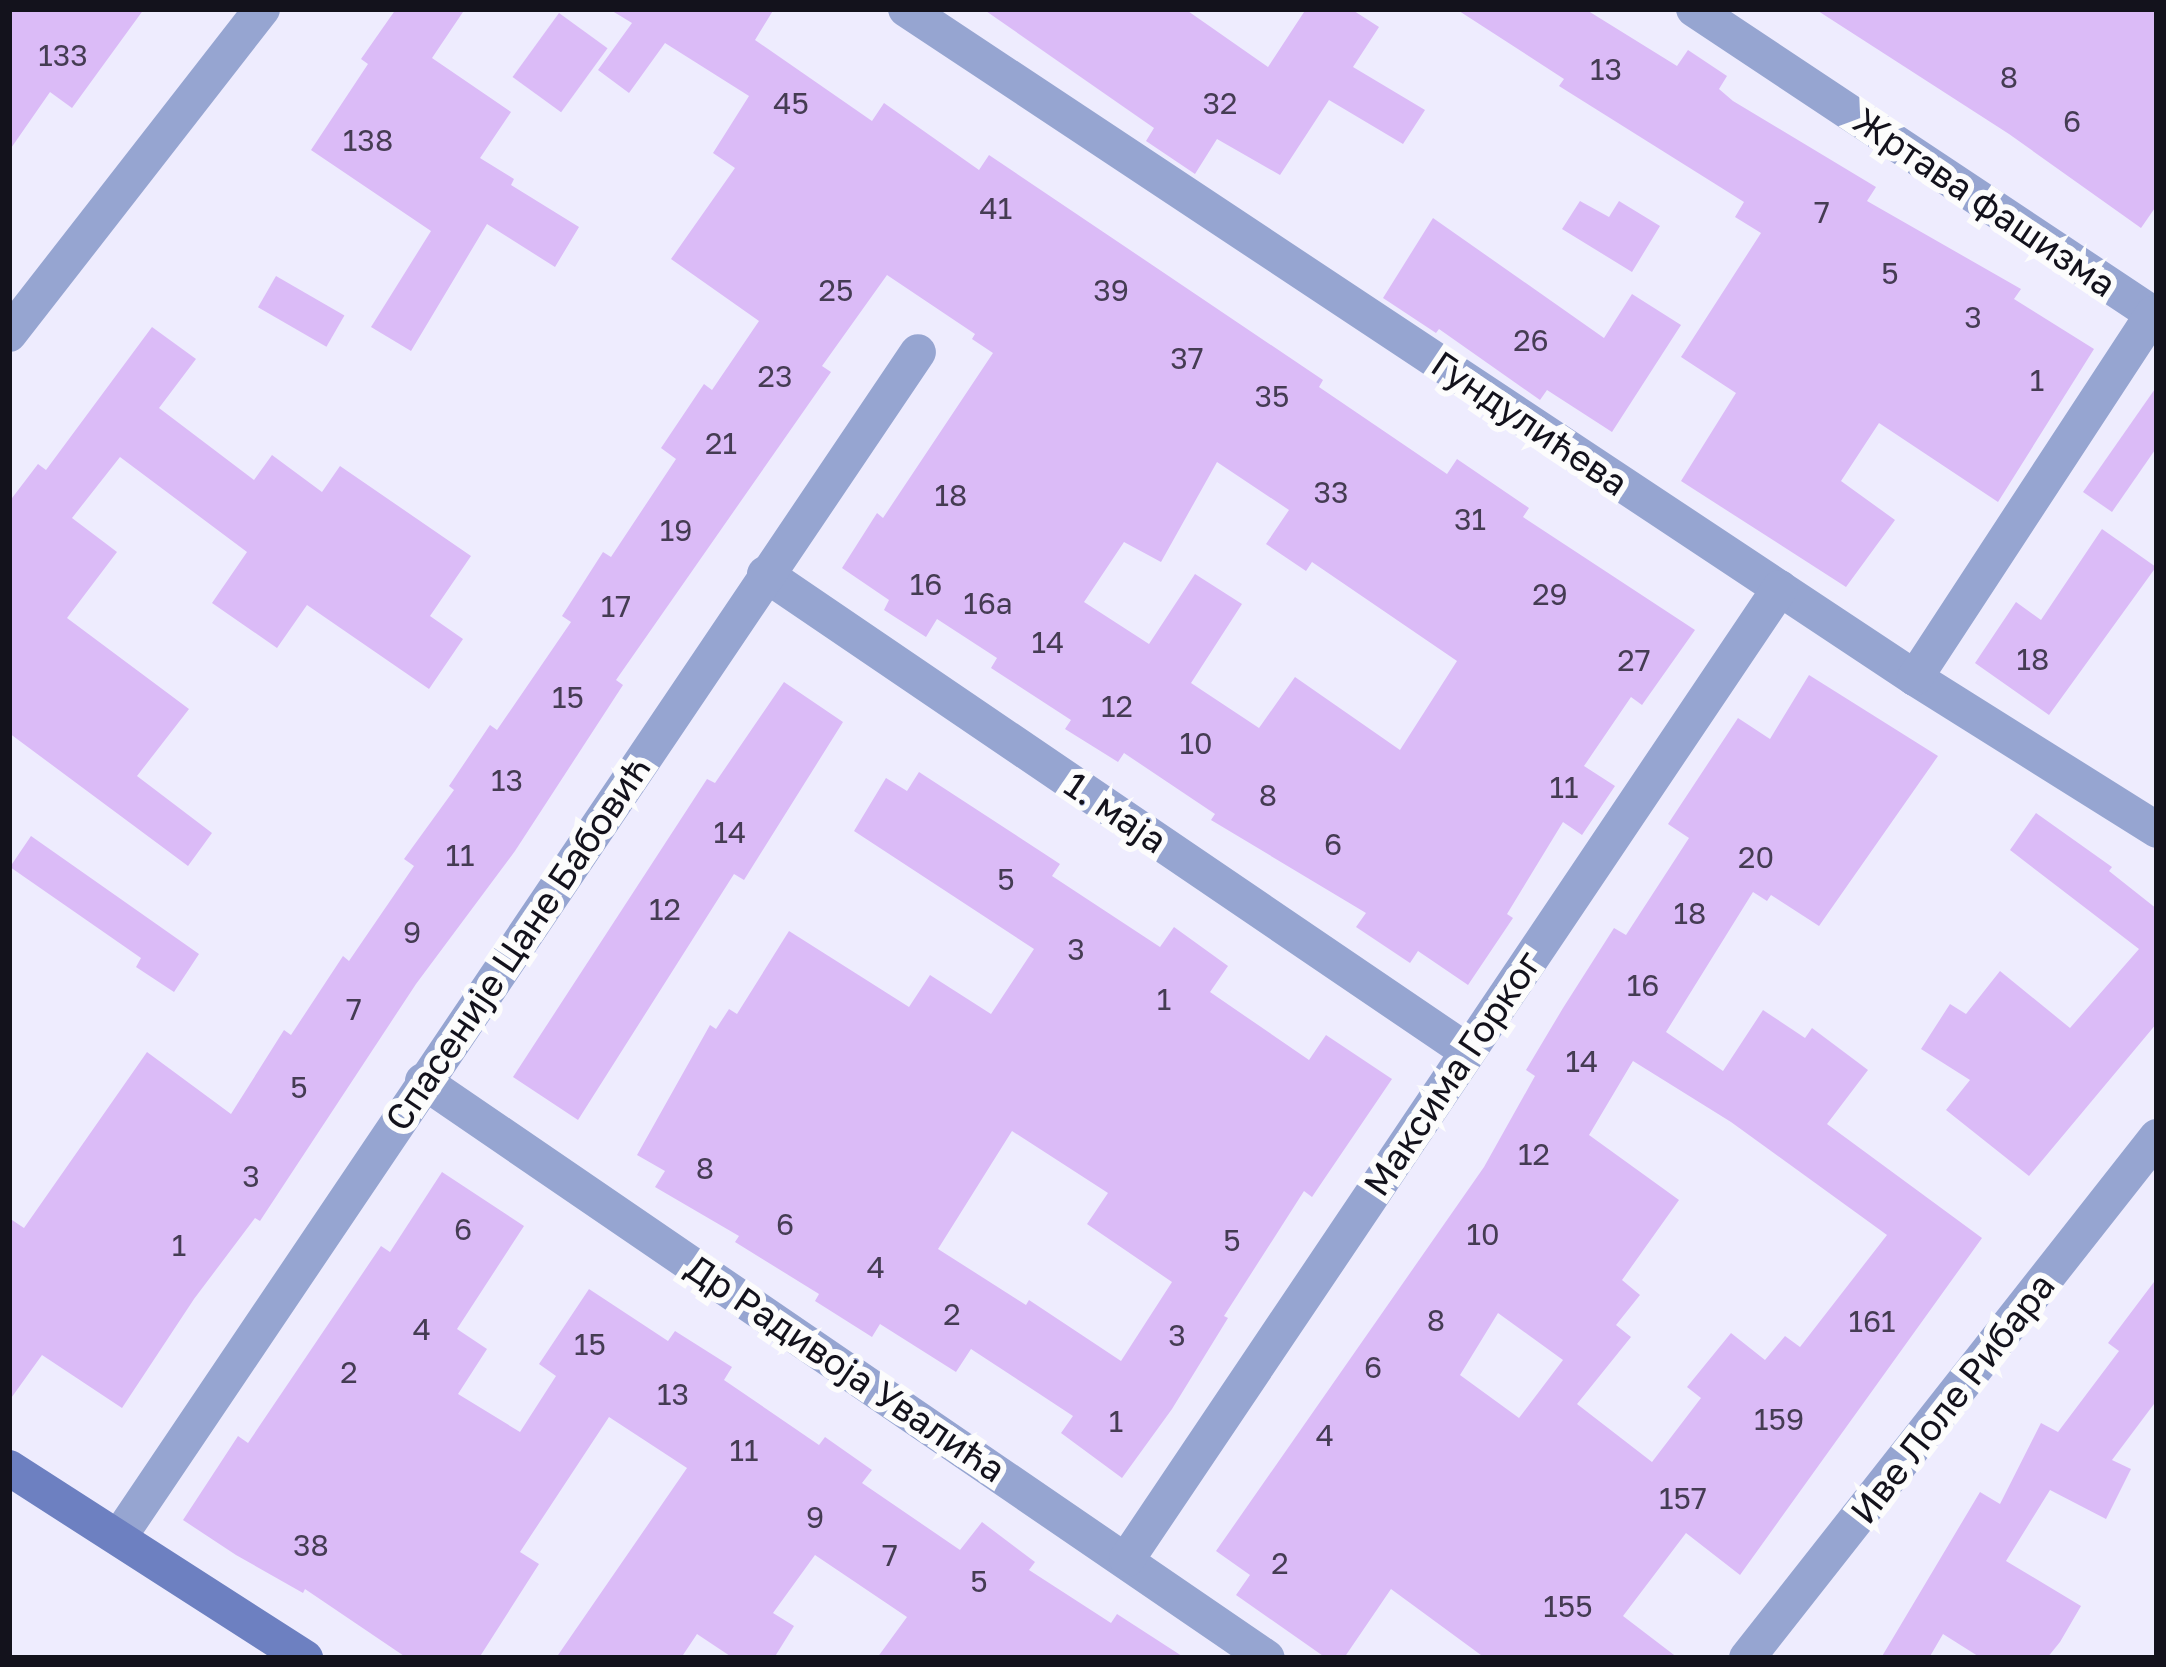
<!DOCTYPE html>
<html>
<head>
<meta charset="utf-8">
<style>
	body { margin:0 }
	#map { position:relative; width:2166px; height:1667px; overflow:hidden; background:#eeecfe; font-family:"Golos Text",sans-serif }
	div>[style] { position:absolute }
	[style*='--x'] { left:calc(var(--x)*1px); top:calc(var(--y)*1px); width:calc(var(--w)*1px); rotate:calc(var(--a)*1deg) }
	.building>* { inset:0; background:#dbbbf7; transform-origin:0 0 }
	.street>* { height:36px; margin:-18px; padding:0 18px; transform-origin:18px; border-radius:18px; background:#96a5d1 }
	.secondary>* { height:36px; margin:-18px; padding:0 18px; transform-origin:18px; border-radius:18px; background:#6d80c1 }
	span { translate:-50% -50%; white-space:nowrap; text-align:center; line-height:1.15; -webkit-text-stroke:12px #fcfcfc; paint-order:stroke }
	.number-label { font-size:30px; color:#453c53 }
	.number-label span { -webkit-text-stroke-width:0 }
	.street-label { font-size:36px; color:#13121c }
	.frame { position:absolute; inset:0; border:12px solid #13121c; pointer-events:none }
</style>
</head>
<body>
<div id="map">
	<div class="building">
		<div style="clip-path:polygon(9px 9px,144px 9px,72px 108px,50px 92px,9px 151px)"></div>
		<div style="clip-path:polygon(396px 9px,465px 9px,432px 58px,511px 112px,480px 158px,514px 179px,511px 185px,579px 227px,555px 267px,487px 224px,411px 351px,371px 327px,431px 231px,311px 150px,368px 64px,361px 59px)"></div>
		<div style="clip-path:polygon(evenodd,609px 9px,774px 9px,755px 40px,872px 121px,884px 103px,979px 170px,989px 155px,1323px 380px,1319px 387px,1447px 474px,1457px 459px,1529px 508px,1523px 517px,1695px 630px,1642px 705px,1631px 697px,1584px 766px,1615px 786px,1582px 835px,1563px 822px,1507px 914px,1513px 918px,1468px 985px,1418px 951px,1410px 963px,1356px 927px,1366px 913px,1211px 820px,1215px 814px,1124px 753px,1118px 762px,1065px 729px,1071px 720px,991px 668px,997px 658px,937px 619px,926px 637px,884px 610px,889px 600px,842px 568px,877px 513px,883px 518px,993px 353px,972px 339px,975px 334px,887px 275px,822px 366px,831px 372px,616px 680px,623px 685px,515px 851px,416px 984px,260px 1221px,255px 1218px,194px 1299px,122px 1408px,42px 1355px,9px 1401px,9px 1218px,24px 1228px,147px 1052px,231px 1114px,284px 1030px,291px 1035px,343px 956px,349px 961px,414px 866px,404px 859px,454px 790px,449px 786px,490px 725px,497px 730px,571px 622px,562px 616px,603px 552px,611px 557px,676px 459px,661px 448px,704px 384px,712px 390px,759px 321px,671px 259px,735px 168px,713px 153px,749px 96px,665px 43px,629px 93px,598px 70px,632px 23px,609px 9px,1217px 462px,1289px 510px,1266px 544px,1306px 571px,1312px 562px,1457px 661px,1400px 750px,1295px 677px,1259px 728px,1191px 683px,1242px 604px,1195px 574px,1149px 644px,1084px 602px,1124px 542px,1161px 562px,1217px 462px)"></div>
		<div style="clip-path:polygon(983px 9px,1185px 9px,1268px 67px,1306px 9px,1351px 9px,1379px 27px,1353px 67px,1425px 110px,1403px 144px,1329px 100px,1280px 175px,1217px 139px,1195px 174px,1146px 141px,1154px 128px)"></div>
		<div style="clip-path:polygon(1456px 9px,1585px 9px,1677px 66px,1688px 50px,1727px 76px,1719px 89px,1733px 101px,1876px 187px,1867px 201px,2021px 289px,2014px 299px,2094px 349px,1998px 502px,1879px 423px,1841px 481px,1895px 520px,1846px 587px,1681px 481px,1736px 393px,1681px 357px,1761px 233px,1735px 217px,1744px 202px,1559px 86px,1564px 79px)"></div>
		<div style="clip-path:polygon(1815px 9px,2157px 9px,2157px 205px,2141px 228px,2009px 134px)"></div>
		<div style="left:559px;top:13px;width:60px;height:79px;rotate:36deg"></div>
		<div style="clip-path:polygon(1580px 201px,1609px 217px,1619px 201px,1660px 226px,1632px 272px,1562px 229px)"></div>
		<div style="clip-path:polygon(1433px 218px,1604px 338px,1632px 294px,1681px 325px,1612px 432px,1547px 390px,1540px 400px,1439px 329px,1436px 333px,1383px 298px)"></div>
		<div style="left:276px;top:276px;width:79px;height:36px;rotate:30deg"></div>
		<div style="clip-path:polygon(152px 327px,196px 359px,159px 408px,254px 480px,272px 455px,322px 492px,340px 466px,471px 556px,430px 616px,463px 639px,429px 689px,307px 605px,277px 648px,212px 603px,247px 552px,120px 457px,72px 518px,117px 552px,67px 618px,189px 709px,137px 776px,212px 833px,188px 866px,9px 733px,9px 502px,38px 464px,46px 470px)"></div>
		<div style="clip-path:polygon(2157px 386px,2157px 447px,2112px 512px,2083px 492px)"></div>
		<div style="clip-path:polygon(2102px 529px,2156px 567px,2049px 715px,1975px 663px,2016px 602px,2041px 620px)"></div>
		<div style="clip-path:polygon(evenodd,1809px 675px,1938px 756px,1819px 926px,1771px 895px,1767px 901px,1753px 892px,1666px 1032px,1723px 1071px,1763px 1010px,1805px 1038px,1812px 1028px,1868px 1070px,1827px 1124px,1982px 1238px,1740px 1575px,1686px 1533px,1623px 1616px,1678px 1658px,1485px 1658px,1391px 1589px,1344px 1658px,1326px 1658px,1236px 1595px,1250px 1575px,1216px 1551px,1484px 1167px,1535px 1076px,1526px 1070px,1563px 1008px,1614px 928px,1626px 935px,1689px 838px,1668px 824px,1738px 718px,1770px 739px,1809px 675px,1633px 1061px,1731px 1122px,1887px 1235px,1800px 1347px,1785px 1336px,1765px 1360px,1731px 1333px,1687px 1387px,1701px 1398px,1652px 1462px,1577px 1404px,1631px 1337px,1616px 1325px,1640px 1295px,1622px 1280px,1679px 1200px,1589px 1135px,1633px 1061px,1809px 675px,1498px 1313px,1563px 1360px,1519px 1418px,1460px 1375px,1498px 1313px)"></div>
		<div style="clip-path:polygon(784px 682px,843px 722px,744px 880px,734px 874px,578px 1120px,513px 1077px,707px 779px,715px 783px)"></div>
		<div style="clip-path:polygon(evenodd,919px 772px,1060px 864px,1052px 876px,1160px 947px,1174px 927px,1228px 966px,1210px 992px,1309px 1060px,1326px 1035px,1392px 1079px,1312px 1197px,1304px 1191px,1224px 1316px,1228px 1318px,1172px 1409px,1122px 1478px,1061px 1433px,1073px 1416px,971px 1349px,956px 1372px,880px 1324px,872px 1337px,815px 1301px,819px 1294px,735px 1242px,739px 1236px,655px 1187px,665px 1171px,637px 1155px,710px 1025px,716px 1029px,729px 1009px,737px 1014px,789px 931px,909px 1007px,930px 975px,991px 1014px,1034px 949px,854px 831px,886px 778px,907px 791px,919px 772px,1012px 1131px,1108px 1193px,1087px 1224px,1172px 1282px,1121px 1361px,1029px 1300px,1026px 1305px,938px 1249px,1012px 1131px)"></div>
		<div style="clip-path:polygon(2036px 813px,2112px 867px,2109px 871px,2157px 909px,2157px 1023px,2029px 1176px,1946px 1110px,1970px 1080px,1921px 1049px,1950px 1004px,1966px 1014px,2000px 971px,2070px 1028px,2139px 949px,2010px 850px)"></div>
		<div style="clip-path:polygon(31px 836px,199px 954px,174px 992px,136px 967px,141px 958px,10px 867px)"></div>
		<div style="clip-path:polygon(442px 1172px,524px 1226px,457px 1329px,487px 1349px,458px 1394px,520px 1432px,556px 1376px,539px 1364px,589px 1289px,668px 1341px,675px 1331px,732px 1367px,724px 1380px,819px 1445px,825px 1437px,872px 1470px,862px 1483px,960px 1550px,982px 1522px,1035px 1562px,1029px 1570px,1111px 1623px,1117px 1614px,1185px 1658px,877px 1658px,907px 1617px,815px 1555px,773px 1613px,794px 1626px,774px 1658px,733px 1658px,697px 1634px,681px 1658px,556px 1658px,687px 1468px,609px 1417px,520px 1552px,539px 1564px,479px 1658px,407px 1658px,305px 1589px,303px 1593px,236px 1555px,183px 1520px,238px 1436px,248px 1443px,381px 1246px,390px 1252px)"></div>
		<div style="clip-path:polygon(2157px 1278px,2157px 1400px,2112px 1460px,2131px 1469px,2106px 1519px,2050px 1490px,2006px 1561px,2081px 1606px,2060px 1642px,2047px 1658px,1981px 1658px,1943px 1634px,1929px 1658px,1881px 1658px,1980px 1492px,2000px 1504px,2041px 1423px,2058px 1432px,2119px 1351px,2108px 1343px)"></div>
	</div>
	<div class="street">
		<div style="--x:906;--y:9;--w:1211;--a:33.55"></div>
		<div style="--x:1915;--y:678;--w:286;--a:32.1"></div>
		<div style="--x:1694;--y:9;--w:551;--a:33.6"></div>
		<div style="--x:2153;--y:314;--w:435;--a:123.2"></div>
		<div style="--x:9;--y:334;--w:412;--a:-52.1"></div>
		<div style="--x:765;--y:574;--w:849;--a:34.2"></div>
		<div style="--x:423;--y:1081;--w:1022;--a:34.36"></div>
		<div style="--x:119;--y:1537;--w:1429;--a:-56.01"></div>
		<div style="--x:1127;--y:1559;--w:1170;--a:-56.08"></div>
		<div style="--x:1747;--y:1658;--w:663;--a:-51.8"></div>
	</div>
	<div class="secondary">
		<div style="--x:9;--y:1468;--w:352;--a:32.7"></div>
	</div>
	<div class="number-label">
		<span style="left:63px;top:55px">133</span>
		<span style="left:1606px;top:69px">13</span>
		<span style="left:2009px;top:77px">8</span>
		<span style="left:791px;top:103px">45</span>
		<span style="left:1220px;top:103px">32</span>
		<span style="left:2072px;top:121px">6</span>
		<span style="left:368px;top:140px">138</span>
		<span style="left:996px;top:208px">41</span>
		<span style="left:1822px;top:212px">7</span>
		<span style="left:1890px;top:273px">5</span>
		<span style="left:836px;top:290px">25</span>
		<span style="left:1111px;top:290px">39</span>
		<span style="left:1973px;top:317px">3</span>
		<span style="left:1531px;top:340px">26</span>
		<span style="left:1187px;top:358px">37</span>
		<span style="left:775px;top:376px">23</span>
		<span style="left:2037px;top:380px">1</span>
		<span style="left:1272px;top:396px">35</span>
		<span style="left:721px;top:443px">21</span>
		<span style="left:1331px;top:492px">33</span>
		<span style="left:951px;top:495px">18</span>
		<span style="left:1470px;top:519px">31</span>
		<span style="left:676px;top:530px">19</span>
		<span style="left:926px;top:584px">16</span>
		<span style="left:1550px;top:594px">29</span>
		<span style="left:988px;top:603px">16a</span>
		<span style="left:616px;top:606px">17</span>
		<span style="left:1048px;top:642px">14</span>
		<span style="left:2033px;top:659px">18</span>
		<span style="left:1634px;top:660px">27</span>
		<span style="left:568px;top:697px">15</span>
		<span style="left:1117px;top:706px">12</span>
		<span style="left:1196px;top:743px">10</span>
		<span style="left:507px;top:780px">13</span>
		<span style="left:1564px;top:787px">11</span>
		<span style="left:1268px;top:795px">8</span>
		<span style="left:730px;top:832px">14</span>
		<span style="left:1333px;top:844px">6</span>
		<span style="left:460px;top:855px">11</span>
		<span style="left:1756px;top:857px">20</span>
		<span style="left:1006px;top:879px">5</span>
		<span style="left:665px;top:909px">12</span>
		<span style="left:1690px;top:913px">18</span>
		<span style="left:412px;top:932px">9</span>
		<span style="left:1076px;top:949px">3</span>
		<span style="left:1643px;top:985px">16</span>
		<span style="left:1164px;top:999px">1</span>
		<span style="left:354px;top:1009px">7</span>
		<span style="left:1582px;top:1061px">14</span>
		<span style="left:299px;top:1087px">5</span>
		<span style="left:1534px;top:1154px">12</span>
		<span style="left:705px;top:1168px">8</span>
		<span style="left:251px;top:1176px">3</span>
		<span style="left:785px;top:1224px">6</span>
		<span style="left:463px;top:1229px">6</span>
		<span style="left:1483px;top:1234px">10</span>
		<span style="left:1232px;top:1240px">5</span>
		<span style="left:179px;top:1245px">1</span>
		<span style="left:876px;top:1267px">4</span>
		<span style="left:952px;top:1314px">2</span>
		<span style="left:1436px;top:1320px">8</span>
		<span style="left:1872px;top:1321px">161</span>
		<span style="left:422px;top:1329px">4</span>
		<span style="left:1177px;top:1335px">3</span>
		<span style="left:590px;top:1344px">15</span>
		<span style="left:1373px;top:1367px">6</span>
		<span style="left:349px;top:1372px">2</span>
		<span style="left:673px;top:1394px">13</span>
		<span style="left:1779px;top:1419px">159</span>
		<span style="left:1116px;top:1421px">1</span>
		<span style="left:1325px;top:1435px">4</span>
		<span style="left:744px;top:1450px">11</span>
		<span style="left:1683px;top:1498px">157</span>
		<span style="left:815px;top:1517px">9</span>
		<span style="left:311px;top:1545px">38</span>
		<span style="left:890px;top:1555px">7</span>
		<span style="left:1280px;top:1563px">2</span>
		<span style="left:979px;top:1581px">5</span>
		<span style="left:1568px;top:1606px">155</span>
	</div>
	<div class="street-label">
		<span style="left:1985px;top:202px;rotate:34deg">Жртава фашизма</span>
		<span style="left:1530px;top:423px;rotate:34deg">Гундулићева</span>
		<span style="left:1116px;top:812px;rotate:34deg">1. маја</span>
		<span style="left:517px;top:943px;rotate:-56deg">Спасеније Цане Бабовић</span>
		<span style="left:1452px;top:1073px;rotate:-56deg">Максима Горког</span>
		<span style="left:846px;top:1368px;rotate:34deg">Др Радивоја Увалића</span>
		<span style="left:1952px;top:1398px;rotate:-52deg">Иве Лоле Рибара</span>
	</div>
	<div class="frame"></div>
</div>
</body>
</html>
